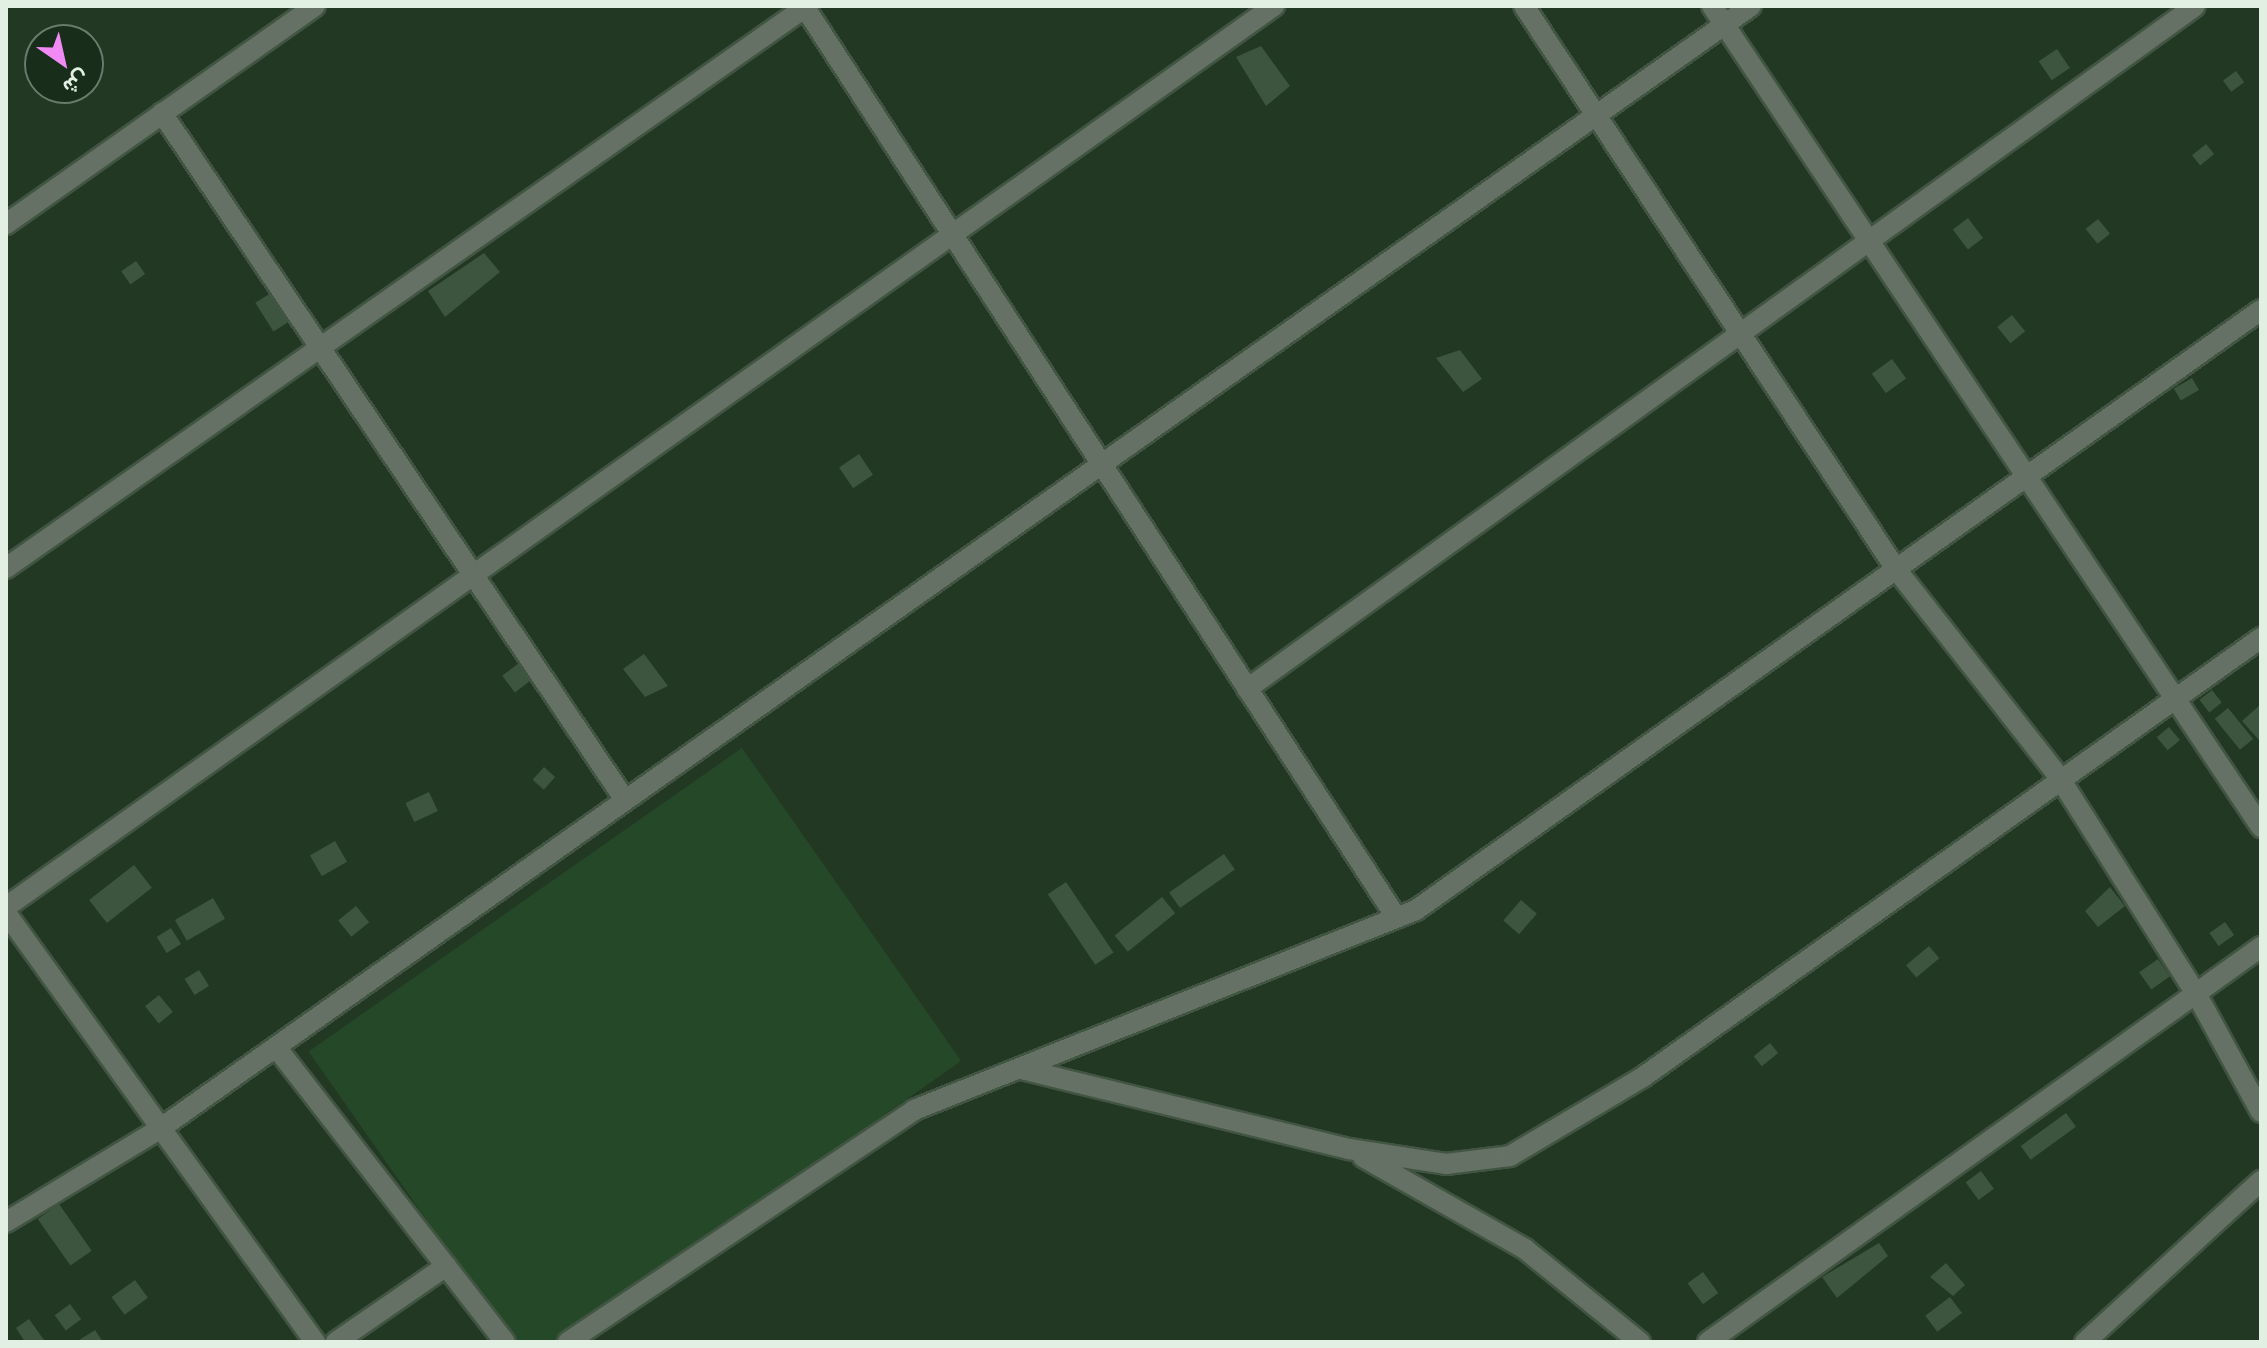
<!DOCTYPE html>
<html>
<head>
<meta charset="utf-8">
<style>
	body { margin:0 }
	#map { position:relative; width:2267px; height:1348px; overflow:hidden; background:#223823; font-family:"Alegreya Sans",Vazirmatn,sans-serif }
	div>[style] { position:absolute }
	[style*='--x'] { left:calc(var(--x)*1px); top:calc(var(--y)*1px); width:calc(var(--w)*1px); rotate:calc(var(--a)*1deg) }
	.green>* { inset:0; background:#254928; transform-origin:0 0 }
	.building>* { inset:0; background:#3d543e; transform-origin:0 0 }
	.roads { filter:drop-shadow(2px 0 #415542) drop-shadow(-2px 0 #415542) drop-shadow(0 2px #415542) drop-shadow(0 -2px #415542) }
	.minor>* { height:20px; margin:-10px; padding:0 10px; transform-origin:10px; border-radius:10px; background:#667166 }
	span { translate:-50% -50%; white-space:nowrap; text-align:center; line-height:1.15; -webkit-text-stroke:6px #182d1a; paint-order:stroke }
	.frame { position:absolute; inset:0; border:8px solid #e2f0e3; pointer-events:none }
	.north { position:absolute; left:24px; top:24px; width:80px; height:80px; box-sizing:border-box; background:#182d1a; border:2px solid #697b6a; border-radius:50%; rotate:146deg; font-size:22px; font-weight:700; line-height:32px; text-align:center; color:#e2f0e3 }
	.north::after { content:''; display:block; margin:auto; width:28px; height:36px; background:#f18af4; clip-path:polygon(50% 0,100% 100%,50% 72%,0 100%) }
</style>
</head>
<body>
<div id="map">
	<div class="green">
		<div style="left:742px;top:748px;width:382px;height:529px;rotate:55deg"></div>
	</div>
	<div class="building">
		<div style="clip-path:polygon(1261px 46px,1290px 86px,1266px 106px,1236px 57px)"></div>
		<div style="left:2057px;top:49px;width:23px;height:22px;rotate:56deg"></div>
		<div style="left:2236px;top:71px;width:14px;height:16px;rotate:54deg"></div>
		<div style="left:2206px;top:144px;width:13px;height:18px;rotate:51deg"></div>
		<div style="left:1968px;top:218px;width:25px;height:19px;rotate:53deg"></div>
		<div style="left:2098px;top:219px;width:19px;height:16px;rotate:51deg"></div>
		<div style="clip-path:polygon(484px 253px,500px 272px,445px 317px,428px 291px)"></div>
		<div style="left:136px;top:261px;width:16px;height:18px;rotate:55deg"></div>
		<div style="left:274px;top:291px;width:34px;height:22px;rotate:58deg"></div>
		<div style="left:2012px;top:315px;width:21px;height:19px;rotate:51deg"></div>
		<div style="clip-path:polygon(1460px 350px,1482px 379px,1463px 392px,1436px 358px)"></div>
		<div style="left:1892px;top:359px;width:24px;height:25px;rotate:54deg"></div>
		<div style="left:2192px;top:378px;width:14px;height:21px;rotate:60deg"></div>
		<div style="left:859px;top:454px;width:25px;height:24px;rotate:56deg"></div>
		<div style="clip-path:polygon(644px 654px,668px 686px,645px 697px,623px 669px)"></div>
		<div style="left:519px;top:663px;width:21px;height:21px;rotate:53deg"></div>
		<div style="left:2212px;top:690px;width:16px;height:16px;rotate:52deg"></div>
		<div style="clip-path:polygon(2261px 704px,2261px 739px,2259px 740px,2242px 721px)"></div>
		<div style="left:2228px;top:708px;width:40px;height:17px;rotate:51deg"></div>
		<div style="left:2169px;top:727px;width:17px;height:16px;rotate:50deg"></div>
		<div style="left:544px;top:767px;width:15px;height:17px;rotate:42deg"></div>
		<div style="left:429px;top:792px;width:21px;height:26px;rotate:65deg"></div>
		<div style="left:335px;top:841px;width:24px;height:29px;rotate:60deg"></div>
		<div style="left:1224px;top:854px;width:19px;height:67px;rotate:55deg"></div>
		<div style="left:134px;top:865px;width:29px;height:57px;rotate:52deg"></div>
		<div style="left:1066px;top:882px;width:85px;height:22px;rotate:56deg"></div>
		<div style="clip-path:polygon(2110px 887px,2125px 906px,2098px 927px,2085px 911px)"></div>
		<div style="left:1162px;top:897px;width:21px;height:61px;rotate:51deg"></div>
		<div style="left:213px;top:898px;width:24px;height:44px;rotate:60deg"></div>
		<div style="left:1521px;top:900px;width:21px;height:27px;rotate:41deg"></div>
		<div style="left:356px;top:906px;width:21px;height:23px;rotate:51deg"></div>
		<div style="left:2225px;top:922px;width:16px;height:19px;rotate:55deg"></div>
		<div style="left:171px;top:928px;width:19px;height:17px;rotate:58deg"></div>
		<div style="left:1929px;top:946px;width:16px;height:30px;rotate:50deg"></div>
		<div style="left:2158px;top:959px;width:21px;height:23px;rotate:55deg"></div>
		<div style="left:199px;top:970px;width:19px;height:17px;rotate:58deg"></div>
		<div style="left:159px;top:995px;width:22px;height:18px;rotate:51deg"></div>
		<div style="left:1770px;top:1043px;width:13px;height:21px;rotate:51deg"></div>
		<div style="left:2066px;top:1113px;width:17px;height:56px;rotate:54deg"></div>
		<div style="left:1981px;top:1171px;width:22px;height:19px;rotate:54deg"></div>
		<div style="left:59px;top:1204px;width:57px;height:26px;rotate:55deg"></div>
		<div style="clip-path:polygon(1879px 1243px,1888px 1256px,1837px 1298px,1822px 1277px)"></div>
		<div style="clip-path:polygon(1946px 1263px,1965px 1285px,1953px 1296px,1930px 1277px)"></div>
		<div style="left:1703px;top:1272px;width:26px;height:19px;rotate:54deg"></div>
		<div style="left:135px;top:1280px;width:22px;height:29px;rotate:54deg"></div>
		<div style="left:1950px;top:1297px;width:20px;height:31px;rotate:53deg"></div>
		<div style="left:70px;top:1304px;width:19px;height:19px;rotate:54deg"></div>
		<div style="clip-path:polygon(29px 1319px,44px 1340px,41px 1342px,25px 1342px,16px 1328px)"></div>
		<div style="clip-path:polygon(95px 1330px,103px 1342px,76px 1342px)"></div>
	</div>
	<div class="roads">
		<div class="minor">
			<div style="--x:804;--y:6;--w:1086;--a:56.98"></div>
			<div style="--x:1524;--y:6;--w:675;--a:56.55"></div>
			<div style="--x:1896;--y:569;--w:264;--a:51.9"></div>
			<div style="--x:2059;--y:777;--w:260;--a:57.7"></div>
			<div style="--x:2198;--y:997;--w:131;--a:61.3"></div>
			<div style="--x:1712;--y:6;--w:988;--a:56.23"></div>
			<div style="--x:162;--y:113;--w:828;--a:56.02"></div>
			<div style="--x:6;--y:224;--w:378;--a:-35.2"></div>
			<div style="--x:6;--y:568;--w:978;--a:-35.05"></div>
			<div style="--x:1247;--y:689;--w:1168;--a:-35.77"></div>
			<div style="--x:6;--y:907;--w:1556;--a:-35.4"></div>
			<div style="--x:6;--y:913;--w:529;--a:54.24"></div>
			<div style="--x:276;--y:1047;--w:373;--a:52.2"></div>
			<div style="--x:1021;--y:1069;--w:338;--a:13.7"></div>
			<div style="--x:1349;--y:1149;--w:98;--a:8.8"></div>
			<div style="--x:1446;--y:1164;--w:64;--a:-7.1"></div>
			<div style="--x:1510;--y:1156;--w:155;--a:-30.7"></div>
			<div style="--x:1643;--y:1077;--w:758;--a:-35.39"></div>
			<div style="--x:1363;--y:1157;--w:186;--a:29.6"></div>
			<div style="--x:1525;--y:1249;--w:148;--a:39"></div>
			<div style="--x:6;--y:1222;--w:181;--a:-31.2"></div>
			<div style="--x:161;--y:1128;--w:1946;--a:-35.21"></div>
			<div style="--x:336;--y:1342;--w:134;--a:-34.6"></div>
			<div style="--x:568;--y:1342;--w:417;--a:-33.8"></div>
			<div style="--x:914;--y:1110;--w:540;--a:-21.72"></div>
			<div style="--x:1416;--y:910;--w:1036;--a:-35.38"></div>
			<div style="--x:1708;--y:1342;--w:680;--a:-35.54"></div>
			<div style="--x:2085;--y:1342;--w:239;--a:-42.5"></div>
		</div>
	</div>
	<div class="frame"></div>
	<div class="north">ش</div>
</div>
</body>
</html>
